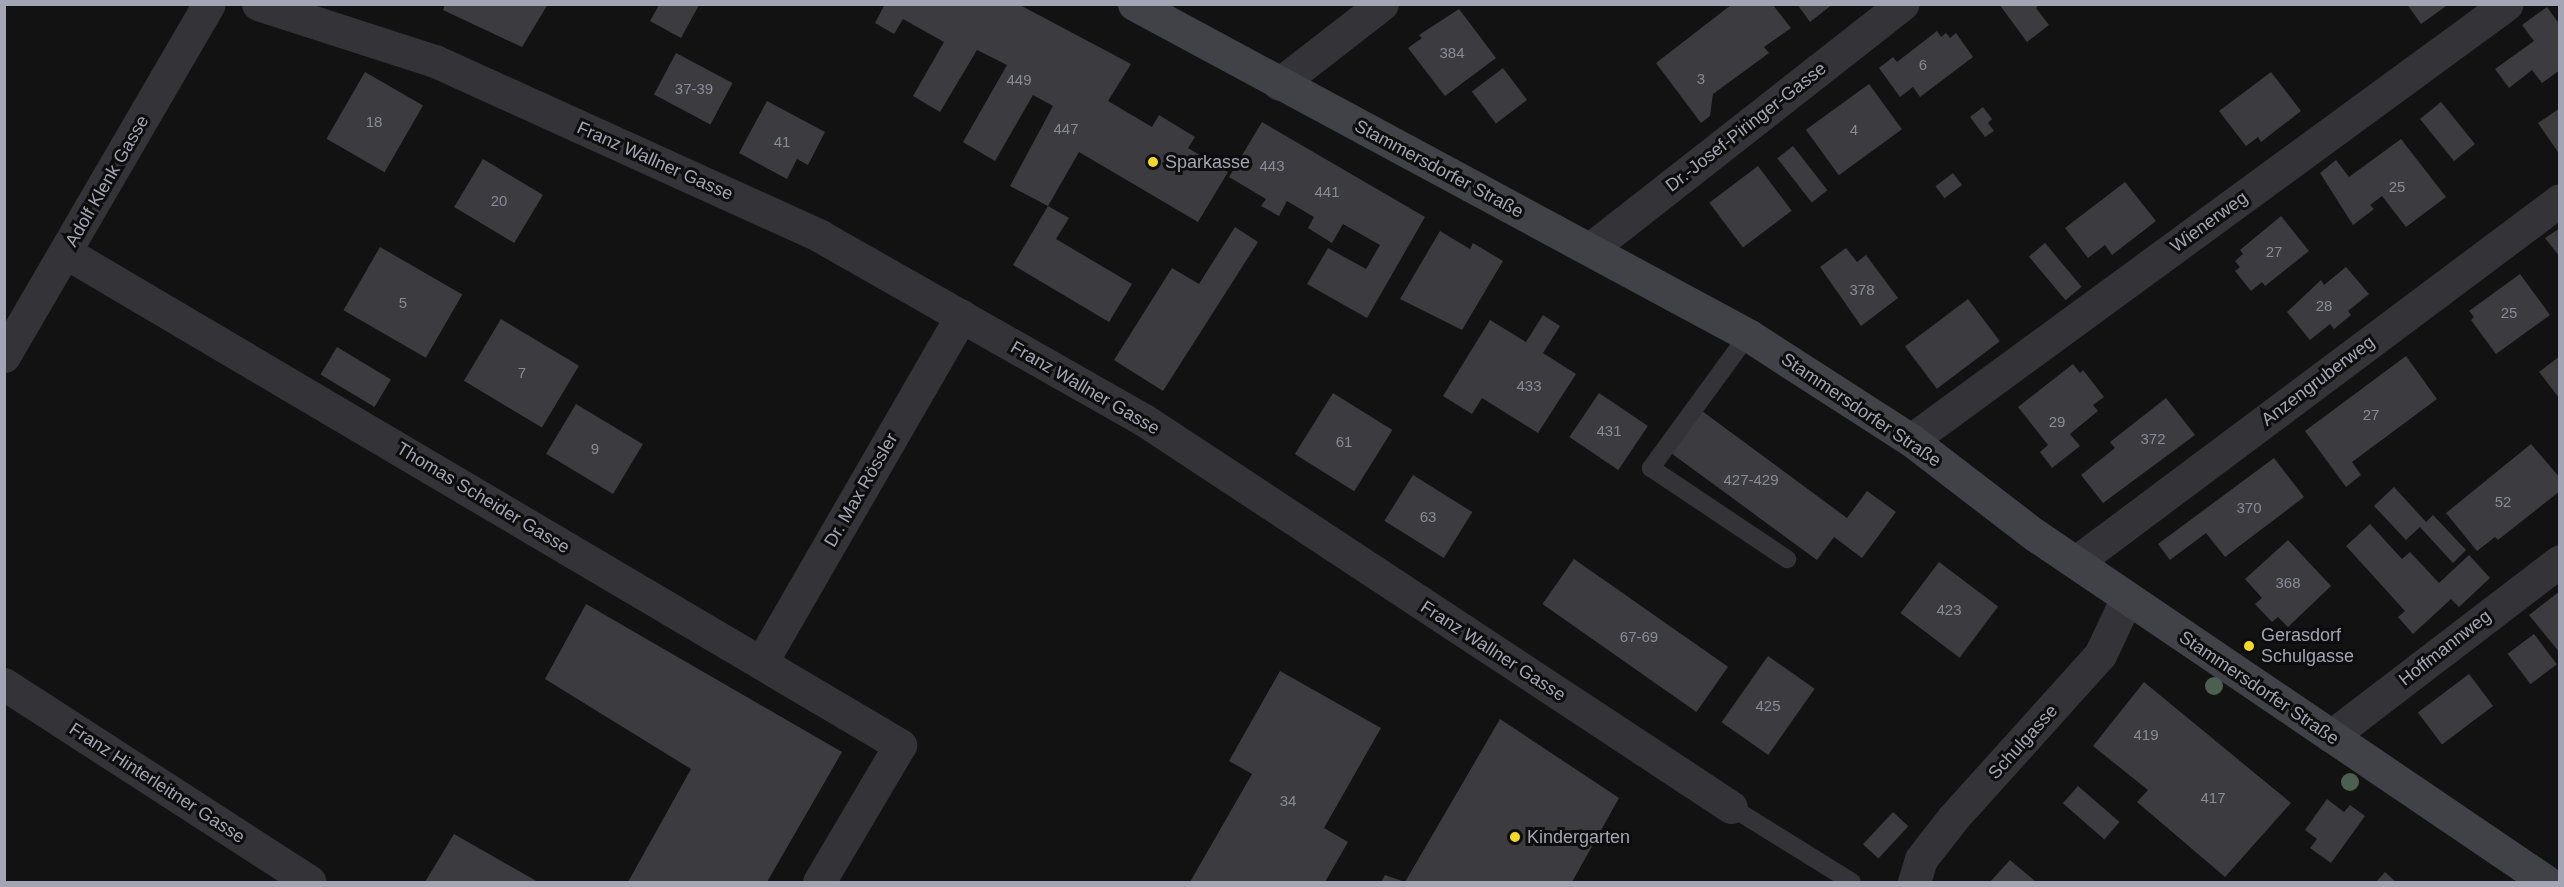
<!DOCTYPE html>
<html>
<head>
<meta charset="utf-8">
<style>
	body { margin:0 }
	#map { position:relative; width:2564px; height:887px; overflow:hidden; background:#121213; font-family:Helvetica,sans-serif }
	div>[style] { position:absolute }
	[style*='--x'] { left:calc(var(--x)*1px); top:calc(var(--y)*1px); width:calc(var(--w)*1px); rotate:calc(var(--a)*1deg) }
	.building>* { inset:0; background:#3c3b40; transform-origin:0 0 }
	.service>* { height:18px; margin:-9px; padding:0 9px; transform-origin:9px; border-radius:9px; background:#333338 }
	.minor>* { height:33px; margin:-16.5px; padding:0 16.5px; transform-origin:16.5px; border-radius:16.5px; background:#333338 }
	.secondary>* { height:33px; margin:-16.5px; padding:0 16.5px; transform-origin:16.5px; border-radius:16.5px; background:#414148 }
	.trees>* { width:18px; height:18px; margin:-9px; border-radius:50%; background:#4b6051 }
	.dots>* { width:16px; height:16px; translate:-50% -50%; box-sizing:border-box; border:3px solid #0d0d0e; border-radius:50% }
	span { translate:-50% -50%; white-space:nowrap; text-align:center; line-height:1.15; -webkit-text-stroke:6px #0d0d0e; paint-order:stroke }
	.number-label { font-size:15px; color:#898a97 }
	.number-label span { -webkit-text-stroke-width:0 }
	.street-label { font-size:18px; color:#a3a4b4 }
	.poi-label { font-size:18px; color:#a3a4b4 }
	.left { translate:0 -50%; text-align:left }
	.frame { position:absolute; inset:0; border:6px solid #a3a4b4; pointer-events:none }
</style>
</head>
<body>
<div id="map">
	<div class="building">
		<div style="clip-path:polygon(445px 4px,548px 4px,522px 47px,443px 10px)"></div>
		<div style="clip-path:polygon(885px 4px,1018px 4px,1131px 64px,1108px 101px,1152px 127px,1159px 115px,1195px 137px,1188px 148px,1228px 172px,1198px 222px,1079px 152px,1048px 206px,1010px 186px,1053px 106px,1033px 95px,995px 161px,963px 142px,1007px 65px,977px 50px,940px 112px,913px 96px,944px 42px,903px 19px,894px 34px,875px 23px)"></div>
		<div style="clip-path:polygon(1797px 4px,1833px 4px,1810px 22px)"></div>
		<div style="clip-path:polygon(1999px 4px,2040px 4px,2036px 8px,2049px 25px,2027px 42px)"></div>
		<div style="clip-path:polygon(2407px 4px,2449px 4px,2421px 24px)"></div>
		<div style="clip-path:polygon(659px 5px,699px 5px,681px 38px,650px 21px)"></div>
		<div style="clip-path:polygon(1731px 5px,1773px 5px,1791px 28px,1764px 47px,1769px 53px,1713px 94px,1710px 116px,1701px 123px,1656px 63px)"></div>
		<div style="clip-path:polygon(2547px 7px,2560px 25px,2560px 70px,2542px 83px,2532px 70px,2509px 88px,2495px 69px,2534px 41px,2522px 25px)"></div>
		<div style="clip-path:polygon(1459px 9px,1496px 58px,1445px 96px,1408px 48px,1422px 38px,1419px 35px)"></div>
		<div style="clip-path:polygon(1937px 31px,1941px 37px,1946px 33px,1950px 38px,1956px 33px,1973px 57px,1920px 97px,1913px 87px,1900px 97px,1879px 68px,1893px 57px,1897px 62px)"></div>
		<div style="left:676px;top:53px;width:64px;height:47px;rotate:28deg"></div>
		<div style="left:1503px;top:68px;width:40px;height:39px;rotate:53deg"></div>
		<div style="left:365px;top:72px;width:67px;height:77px;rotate:30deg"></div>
		<div style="clip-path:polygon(2271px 72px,2301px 111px,2261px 142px,2258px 137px,2246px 146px,2219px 111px)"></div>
		<div style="left:1869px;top:84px;width:56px;height:78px;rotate:54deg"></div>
		<div style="clip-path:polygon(767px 101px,825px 132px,808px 165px,797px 159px,787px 179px,739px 153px)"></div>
		<div style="left:2441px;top:102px;width:54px;height:27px;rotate:51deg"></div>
		<div style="clip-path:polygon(1983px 107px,1992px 119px,1988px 123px,1994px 131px,1985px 137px,1970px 117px)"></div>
		<div style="clip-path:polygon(2560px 108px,2560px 155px,2538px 123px)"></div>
		<div style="clip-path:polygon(1262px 122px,1425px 217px,1367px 318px,1307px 284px,1328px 248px,1366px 269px,1380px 245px,1343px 224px,1332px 243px,1308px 228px,1314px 217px,1287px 201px,1279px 216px,1261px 206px,1266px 199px,1229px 177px)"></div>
		<div style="clip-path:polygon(2401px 139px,2446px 197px,2406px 227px,2382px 196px,2370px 205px,2374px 209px,2353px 225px,2320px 173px,2336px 160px,2349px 177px)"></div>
		<div style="left:1793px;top:146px;width:56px;height:20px;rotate:52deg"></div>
		<div style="left:483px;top:159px;width:70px;height:56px;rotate:31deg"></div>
		<div style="left:1758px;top:166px;width:56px;height:61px;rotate:53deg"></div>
		<div style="left:1953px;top:173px;width:15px;height:22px;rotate:53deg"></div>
		<div style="clip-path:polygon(2125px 182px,2156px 221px,2112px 255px,2105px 245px,2088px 258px,2065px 228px)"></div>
		<div style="clip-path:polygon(1048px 206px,1069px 218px,1056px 239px,1132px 284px,1109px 322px,1013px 265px)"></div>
		<div style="clip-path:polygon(2281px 216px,2309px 251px,2265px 286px,2262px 282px,2251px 291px,2235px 271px,2240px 267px,2235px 261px,2243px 254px,2240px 250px)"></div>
		<div style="clip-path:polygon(1235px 227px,1258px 242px,1163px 391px,1114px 360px,1172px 268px,1199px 284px)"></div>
		<div style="clip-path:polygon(2560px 228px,2560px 257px,2545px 238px)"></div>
		<div style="clip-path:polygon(1440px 231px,1470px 249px,1473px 243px,1503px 261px,1462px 330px,1400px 299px)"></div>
		<div style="left:2045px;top:243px;width:57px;height:21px;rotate:50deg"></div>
		<div style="left:380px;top:247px;width:95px;height:73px;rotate:30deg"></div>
		<div style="clip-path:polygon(1846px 248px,1857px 262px,1866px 255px,1898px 298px,1861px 326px,1820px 267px)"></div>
		<div style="clip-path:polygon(2346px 267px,2369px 294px,2348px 311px,2351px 315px,2334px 329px,2330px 324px,2310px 340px,2287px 312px,2321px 280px,2324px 285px)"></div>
		<div style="clip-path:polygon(2520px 274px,2550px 315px,2496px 354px,2471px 320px,2474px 317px,2469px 311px)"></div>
		<div style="left:1968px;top:299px;width:53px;height:79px;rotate:53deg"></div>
		<div style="clip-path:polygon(1543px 315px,1560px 326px,1543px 353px,1576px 374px,1538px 433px,1482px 398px,1472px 414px,1443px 396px,1490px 320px,1526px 342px)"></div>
		<div style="left:501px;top:319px;width:91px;height:72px;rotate:31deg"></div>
		<div style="left:337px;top:347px;width:63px;height:32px;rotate:31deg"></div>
		<div style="clip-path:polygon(2406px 356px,2437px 399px,2352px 462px,2361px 475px,2346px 487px,2305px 431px)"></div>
		<div style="clip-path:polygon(2560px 356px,2560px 399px,2539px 372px)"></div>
		<div style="clip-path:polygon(2073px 364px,2080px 373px,2083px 370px,2104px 397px,2093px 405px,2098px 411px,2070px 434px,2080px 446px,2052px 468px,2040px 452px,2048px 445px,2018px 407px)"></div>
		<div style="left:1333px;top:393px;width:70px;height:72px;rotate:32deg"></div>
		<div style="left:1599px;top:393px;width:59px;height:53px;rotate:34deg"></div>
		<div style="clip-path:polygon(2166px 398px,2195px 435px,2103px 503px,2081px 475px,2115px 448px,2110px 442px)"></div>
		<div style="left:576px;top:404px;width:78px;height:58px;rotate:31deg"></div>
		<div style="clip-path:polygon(1702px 411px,1847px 518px,1867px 491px,1896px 512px,1862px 558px,1834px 537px,1817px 560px,1671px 453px)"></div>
		<div style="clip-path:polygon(2531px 444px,2560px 478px,2560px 491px,2498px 540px,2495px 537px,2477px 551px,2446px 513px)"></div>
		<div style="clip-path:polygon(2274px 458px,2304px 497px,2225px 557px,2206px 533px,2170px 560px,2158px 544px)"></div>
		<div style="left:1413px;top:475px;width:70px;height:54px;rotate:32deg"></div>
		<div style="clip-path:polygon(2394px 487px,2426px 522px,2433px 515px,2466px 550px,2453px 563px,2420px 527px,2406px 540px,2374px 506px)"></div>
		<div style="clip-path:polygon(2370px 524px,2402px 559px,2410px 552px,2439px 583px,2469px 555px,2490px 578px,2459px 607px,2451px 599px,2413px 634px,2398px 617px,2405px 611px,2346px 546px)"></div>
		<div style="clip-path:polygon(2288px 540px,2331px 586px,2288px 627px,2278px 617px,2272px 622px,2255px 604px,2262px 598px,2245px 579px)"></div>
		<div style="left:1574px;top:559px;width:188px;height:55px;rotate:35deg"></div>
		<div style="left:1939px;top:562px;width:74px;height:64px;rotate:37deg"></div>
		<div style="clip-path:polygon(2560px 591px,2560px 653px,2529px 615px)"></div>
		<div style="clip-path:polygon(586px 604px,842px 752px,767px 882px,628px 882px,691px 769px,545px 679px)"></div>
		<div style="left:2534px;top:634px;width:38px;height:33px;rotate:53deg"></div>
		<div style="left:1768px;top:656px;width:57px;height:81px;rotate:35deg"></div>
		<div style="clip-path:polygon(1280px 671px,1381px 728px,1324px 828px,1348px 842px,1325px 882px,1190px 882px,1252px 774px,1229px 761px)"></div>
		<div style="left:2469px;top:674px;width:40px;height:64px;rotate:53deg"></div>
		<div style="clip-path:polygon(2144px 682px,2291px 803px,2225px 877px,2137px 802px,2148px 790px,2093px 746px)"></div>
		<div style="clip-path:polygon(1500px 719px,1619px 798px,1572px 882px,1381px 882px,1385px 875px,1405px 882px)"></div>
		<div style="left:2078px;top:786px;width:55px;height:23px;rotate:41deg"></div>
		<div style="clip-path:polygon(2327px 799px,2344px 812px,2350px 805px,2365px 816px,2331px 863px,2310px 848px,2317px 839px,2305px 830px)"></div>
		<div style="left:1893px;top:812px;width:21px;height:44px;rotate:43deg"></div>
		<div style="clip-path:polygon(454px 834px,538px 882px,425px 882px)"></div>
		<div style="clip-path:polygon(2010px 860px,2036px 882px,1990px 882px)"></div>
		<div style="clip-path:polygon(2385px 872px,2396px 882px,2376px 882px)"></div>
	</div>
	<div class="service">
		<div style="--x:1748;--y:335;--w:165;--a:126.1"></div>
		<div style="--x:1651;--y:468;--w:164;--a:33.8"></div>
		<div style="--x:1731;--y:807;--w:142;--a:31.8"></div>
	</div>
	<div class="minor">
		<div style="--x:258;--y:4;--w:186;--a:17.9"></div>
		<div style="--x:435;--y:61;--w:423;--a:24.4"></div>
		<div style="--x:820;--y:236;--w:373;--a:29.6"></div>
		<div style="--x:1144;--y:420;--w:703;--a:33.4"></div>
		<div style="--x:1279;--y:84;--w:130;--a:-37.8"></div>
		<div style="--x:1590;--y:249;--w:397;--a:-38.1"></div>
		<div style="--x:65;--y:252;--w:970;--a:30.56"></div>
		<div style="--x:900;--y:745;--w:159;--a:120.6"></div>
		<div style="--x:4;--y:356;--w:407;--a:-59.8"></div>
		<div style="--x:1911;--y:440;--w:738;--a:-36.19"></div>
		<div style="--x:2076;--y:562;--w:604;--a:-36.79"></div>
		<div style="--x:761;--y:663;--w:401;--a:-60"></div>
		<div style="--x:4;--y:684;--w:364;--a:32.9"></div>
		<div style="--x:2331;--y:736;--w:288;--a:-37.4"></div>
		<div style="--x:1914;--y:882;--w:24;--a:-73"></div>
		<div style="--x:1921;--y:859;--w:52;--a:-52"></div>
		<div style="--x:1953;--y:818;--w:219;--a:-48"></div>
		<div style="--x:2100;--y:655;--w:63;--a:-64.7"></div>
	</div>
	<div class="secondary">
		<div style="--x:1134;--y:4;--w:698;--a:28.33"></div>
		<div style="--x:1748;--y:335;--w:194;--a:32.8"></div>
		<div style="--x:1911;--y:440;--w:156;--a:37.5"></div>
		<div style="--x:2035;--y:535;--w:619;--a:34.13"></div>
	</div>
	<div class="trees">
		<div style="left:2214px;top:686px"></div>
		<div style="left:2350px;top:782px"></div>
	</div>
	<div class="dots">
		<div style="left:1153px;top:162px;background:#f3d829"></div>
		<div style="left:2249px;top:646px;background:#f3d829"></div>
		<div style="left:1515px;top:837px;background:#f3d829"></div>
	</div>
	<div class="number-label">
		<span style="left:1452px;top:53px">384</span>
		<span style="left:1923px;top:65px">6</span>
		<span style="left:1701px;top:79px">3</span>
		<span style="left:1019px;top:80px">449</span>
		<span style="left:694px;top:89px">37-39</span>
		<span style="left:374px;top:122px">18</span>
		<span style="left:1066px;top:129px">447</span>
		<span style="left:1854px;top:130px">4</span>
		<span style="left:782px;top:142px">41</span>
		<span style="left:1272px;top:166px">443</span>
		<span style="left:2397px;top:187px">25</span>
		<span style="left:1327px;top:192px">441</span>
		<span style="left:499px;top:201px">20</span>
		<span style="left:2274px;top:252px">27</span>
		<span style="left:1862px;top:290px">378</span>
		<span style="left:403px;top:303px">5</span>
		<span style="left:2324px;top:306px">28</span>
		<span style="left:2509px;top:313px">25</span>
		<span style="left:522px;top:373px">7</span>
		<span style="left:1529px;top:386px">433</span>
		<span style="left:2371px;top:415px">27</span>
		<span style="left:2057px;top:422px">29</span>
		<span style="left:1609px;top:431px">431</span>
		<span style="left:2153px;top:439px">372</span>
		<span style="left:1344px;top:442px">61</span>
		<span style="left:595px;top:449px">9</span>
		<span style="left:1751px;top:480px">427-429</span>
		<span style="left:2503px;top:502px">52</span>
		<span style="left:2249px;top:508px">370</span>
		<span style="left:1428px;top:517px">63</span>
		<span style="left:2288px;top:583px">368</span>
		<span style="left:1949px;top:610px">423</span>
		<span style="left:1639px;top:637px">67-69</span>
		<span style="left:1768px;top:706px">425</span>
		<span style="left:2146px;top:735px">419</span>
		<span style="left:2213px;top:798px">417</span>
		<span style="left:1288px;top:801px">34</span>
	</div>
	<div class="street-label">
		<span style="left:1746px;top:127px;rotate:-38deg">Dr.-Josef-Piringer-Gasse</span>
		<span style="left:655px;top:161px;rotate:24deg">Franz Wallner Gasse</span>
		<span style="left:1439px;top:169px;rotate:28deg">Stammersdorfer Straße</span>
		<span style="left:107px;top:181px;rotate:-60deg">Adolf Klenk Gasse</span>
		<span style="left:2209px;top:222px;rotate:-36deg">Wienerweg</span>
		<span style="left:2318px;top:381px;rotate:-37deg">Anzengruberweg</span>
		<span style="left:1085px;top:388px;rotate:30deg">Franz Wallner Gasse</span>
		<span style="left:1861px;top:410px;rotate:34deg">Stammersdorfer Straße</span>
		<span style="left:861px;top:490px;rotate:-60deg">Dr. Max Rössler</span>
		<span style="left:483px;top:498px;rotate:31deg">Thomas Scheider Gasse</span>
		<span style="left:2445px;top:648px;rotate:-38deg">Hoffmannweg</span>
		<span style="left:1493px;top:651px;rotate:33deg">Franz Wallner Gasse</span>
		<span style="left:2259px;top:688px;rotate:34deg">Stammersdorfer Straße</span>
		<span style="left:2023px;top:742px;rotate:-48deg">Schulgasse</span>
		<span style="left:157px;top:783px;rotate:33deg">Franz Hinterleitner Gasse</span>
	</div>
	<div class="poi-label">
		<span class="left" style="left:1165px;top:162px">Sparkasse</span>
		<span class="left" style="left:2261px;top:646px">Gerasdorf<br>Schulgasse</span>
		<span class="left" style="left:1527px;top:837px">Kindergarten</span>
	</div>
	<div class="frame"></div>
</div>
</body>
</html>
